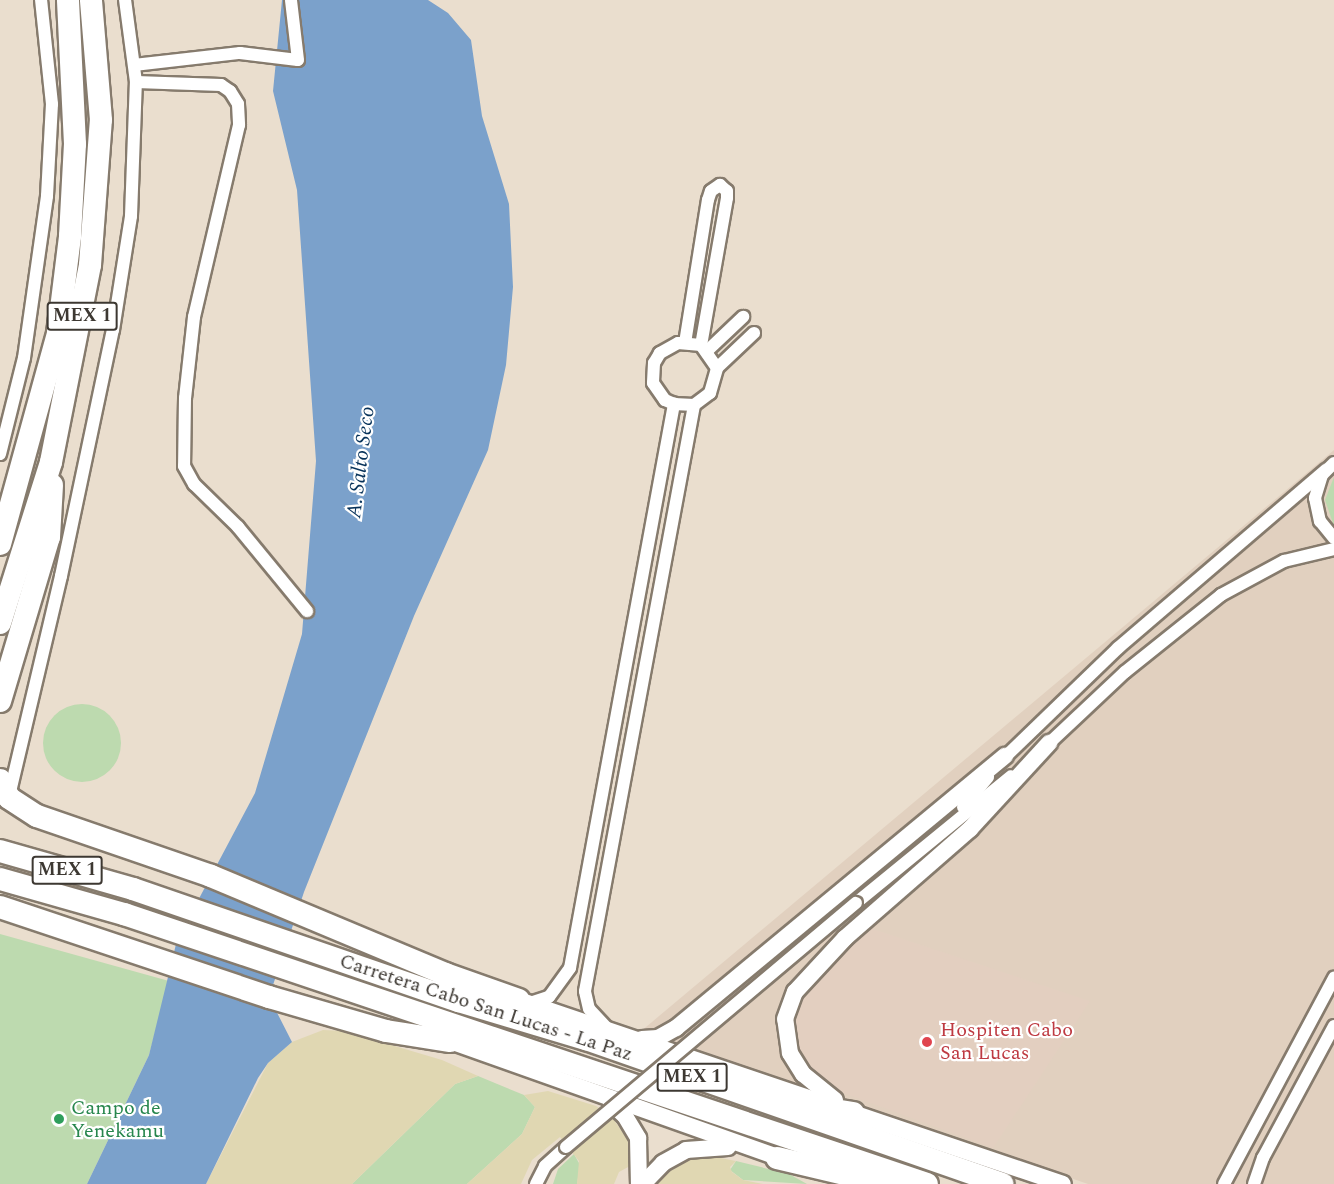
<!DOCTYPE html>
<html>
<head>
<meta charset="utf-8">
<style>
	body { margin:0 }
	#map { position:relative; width:1334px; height:1184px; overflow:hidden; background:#eadece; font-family:Spectral,serif }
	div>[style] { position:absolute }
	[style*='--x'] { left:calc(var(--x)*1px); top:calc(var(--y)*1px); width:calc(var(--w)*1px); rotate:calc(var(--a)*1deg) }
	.commercial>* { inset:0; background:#e1d0bf }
	.medical>* { inset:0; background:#e3cfc0 }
	.green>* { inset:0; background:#bddaaf }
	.round { border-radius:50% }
	.sand>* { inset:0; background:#e0d7b2 }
	.water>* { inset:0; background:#7ba1cb }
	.roads { filter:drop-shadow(2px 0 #867b6d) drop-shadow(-2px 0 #867b6d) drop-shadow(0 2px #867b6d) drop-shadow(0 -2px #867b6d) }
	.street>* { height:12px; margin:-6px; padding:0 6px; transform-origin:6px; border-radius:6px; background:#fff }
	.secondary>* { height:16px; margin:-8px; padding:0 8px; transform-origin:8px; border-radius:8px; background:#fff }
	.highway>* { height:22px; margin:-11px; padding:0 11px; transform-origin:11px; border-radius:11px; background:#fff }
	.bridges { filter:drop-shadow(2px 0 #867b6d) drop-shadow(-2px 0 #867b6d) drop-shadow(0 2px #867b6d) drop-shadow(0 -2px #867b6d) }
	.street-bridge>* { height:12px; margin:-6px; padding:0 6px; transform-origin:6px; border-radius:6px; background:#fff }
	.dots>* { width:16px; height:16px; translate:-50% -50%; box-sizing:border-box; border:3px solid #fff; border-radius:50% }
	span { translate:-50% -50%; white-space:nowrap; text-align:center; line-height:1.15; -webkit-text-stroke:4.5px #fff; paint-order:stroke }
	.shield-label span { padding:2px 4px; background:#fff; border:2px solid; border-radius:4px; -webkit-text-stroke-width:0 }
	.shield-label { font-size:18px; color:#3d3832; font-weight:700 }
	.street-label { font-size:20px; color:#3d3832 }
	.health-label { font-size:20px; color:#be3a42 }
	.left { translate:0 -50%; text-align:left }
	.leisure-label { font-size:20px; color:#27864d }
	.water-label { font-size:21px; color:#063159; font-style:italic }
</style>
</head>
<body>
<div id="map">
	<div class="commercial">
		<div style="clip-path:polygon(1334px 450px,1334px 1184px,1088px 1184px,640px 1032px)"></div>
	</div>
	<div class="medical">
		<div style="clip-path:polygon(870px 928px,1090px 1001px,993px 1148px,819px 1084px,794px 1053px,793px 1009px,801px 994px)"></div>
	</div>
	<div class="green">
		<div style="clip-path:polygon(1334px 477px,1334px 526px,1325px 500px)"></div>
		<div class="round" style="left:43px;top:704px;width:78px;height:78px"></div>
		<div style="clip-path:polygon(0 934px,169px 981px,149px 1055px,87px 1184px,0 1184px)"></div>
		<div style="clip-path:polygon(478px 1076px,524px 1095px,535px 1107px,522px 1134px,467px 1184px,352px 1184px,455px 1084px)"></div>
		<div style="clip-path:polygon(574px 1154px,580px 1165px,577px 1184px,553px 1184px,558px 1169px)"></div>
		<div style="clip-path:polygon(736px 1161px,789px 1174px,807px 1184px,743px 1180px,730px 1170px)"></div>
	</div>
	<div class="sand">
		<div style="clip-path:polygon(323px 1030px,344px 1031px,442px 1060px,478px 1076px,455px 1084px,352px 1184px,206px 1184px,268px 1063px,292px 1042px)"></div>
		<div style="clip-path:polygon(548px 1091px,596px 1106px,612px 1117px,629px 1142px,630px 1166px,619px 1172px,614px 1184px,577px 1184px,579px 1161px,560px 1137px,532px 1160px,521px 1184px,467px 1184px,522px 1134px,535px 1107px,524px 1095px)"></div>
		<div style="clip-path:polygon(710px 1156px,736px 1161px,730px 1167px,732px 1172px,743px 1180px,763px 1184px,655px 1184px,681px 1162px)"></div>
	</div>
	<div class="water">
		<div style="clip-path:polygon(282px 0,428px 0,448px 13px,471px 40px,482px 116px,509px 204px,513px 287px,506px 365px,488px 450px,414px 616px,304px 892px,269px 997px,292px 1042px,268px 1063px,258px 1078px,206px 1184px,87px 1184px,149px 1055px,177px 940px,255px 793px,302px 634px,316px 461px,297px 190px,273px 91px)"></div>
	</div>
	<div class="roads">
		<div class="street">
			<div style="--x:134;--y:65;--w:107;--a:-6.5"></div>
			<div style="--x:240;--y:53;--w:58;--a:6.9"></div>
			<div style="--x:298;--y:60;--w:60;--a:-96.7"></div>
			<div style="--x:136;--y:82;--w:85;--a:2"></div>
			<div style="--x:221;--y:85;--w:11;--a:34"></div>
			<div style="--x:230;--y:91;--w:15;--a:58"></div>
			<div style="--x:238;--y:104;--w:21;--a:87"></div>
			<div style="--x:239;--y:125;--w:197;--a:103.2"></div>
			<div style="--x:194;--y:317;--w:81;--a:96.3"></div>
			<div style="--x:185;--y:398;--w:68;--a:90.8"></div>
			<div style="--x:184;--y:466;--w:21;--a:61"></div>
			<div style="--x:194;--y:484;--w:62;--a:44.3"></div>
			<div style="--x:238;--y:527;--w:109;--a:50.6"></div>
			<div style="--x:685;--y:343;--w:145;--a:-80.9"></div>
			<div style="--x:708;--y:200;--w:9;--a:-72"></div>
			<div style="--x:711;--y:191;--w:11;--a:-34"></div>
			<div style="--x:720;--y:185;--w:9;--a:41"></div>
			<div style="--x:727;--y:191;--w:7;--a:90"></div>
			<div style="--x:727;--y:198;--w:149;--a:100"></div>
			<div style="--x:707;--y:351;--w:50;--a:-43.4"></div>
			<div style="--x:717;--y:368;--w:28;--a:-125"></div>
			<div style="--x:701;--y:345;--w:23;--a:-175"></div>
			<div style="--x:678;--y:343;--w:21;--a:151"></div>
			<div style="--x:660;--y:353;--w:12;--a:121"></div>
			<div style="--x:654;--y:363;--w:20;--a:93"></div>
			<div style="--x:653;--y:383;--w:21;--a:55"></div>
			<div style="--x:665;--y:400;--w:10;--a:24"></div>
			<div style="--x:674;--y:404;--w:20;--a:3"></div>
			<div style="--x:694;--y:405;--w:20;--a:-37"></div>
			<div style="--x:710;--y:393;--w:26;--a:-74"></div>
			<div style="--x:717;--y:368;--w:51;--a:-43.4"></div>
			<div style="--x:0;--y:454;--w:99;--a:-76"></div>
			<div style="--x:24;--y:358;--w:164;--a:-81.9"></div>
			<div style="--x:47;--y:196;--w:92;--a:-86.9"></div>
			<div style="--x:52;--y:104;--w:105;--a:-96"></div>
			<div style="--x:1334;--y:463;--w:17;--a:135"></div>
			<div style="--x:1322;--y:475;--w:24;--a:107"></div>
			<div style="--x:1315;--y:498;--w:24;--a:78"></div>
			<div style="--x:1320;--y:521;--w:22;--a:51"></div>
			<div style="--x:1043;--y:749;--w:112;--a:-43.2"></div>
			<div style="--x:1125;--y:672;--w:123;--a:-38.7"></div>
			<div style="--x:1221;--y:595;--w:72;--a:-28.4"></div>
			<div style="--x:1284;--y:561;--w:51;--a:-13.5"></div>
			<div style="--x:1001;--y:761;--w:163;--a:-44"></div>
			<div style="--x:1118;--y:648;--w:274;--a:-40.6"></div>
			<div style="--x:9;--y:796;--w:226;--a:-76.7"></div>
			<div style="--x:61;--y:576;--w:251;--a:-78.1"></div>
			<div style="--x:113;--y:330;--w:115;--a:-81"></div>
			<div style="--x:131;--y:216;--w:134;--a:-87.9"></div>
			<div style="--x:136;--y:82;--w:83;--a:-97.6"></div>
			<div style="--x:963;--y:807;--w:39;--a:-50"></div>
			<div style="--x:856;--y:903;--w:200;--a:-39.3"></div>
			<div style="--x:530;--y:1003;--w:20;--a:-18"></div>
			<div style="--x:549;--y:997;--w:36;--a:-54"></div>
			<div style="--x:570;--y:968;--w:574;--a:-79.55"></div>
			<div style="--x:607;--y:1028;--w:26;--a:-133"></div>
			<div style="--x:589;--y:1009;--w:18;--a:-103"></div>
			<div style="--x:585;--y:991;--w:596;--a:-79.46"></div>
			<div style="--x:536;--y:1184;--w:20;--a:-63"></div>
			<div style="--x:545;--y:1166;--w:28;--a:-42"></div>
			<div style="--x:1224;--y:1184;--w:234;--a:-61.9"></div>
			<div style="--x:1254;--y:1184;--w:28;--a:-71"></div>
			<div style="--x:1263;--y:1158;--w:150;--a:-61.7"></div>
		</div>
		<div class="secondary">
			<div style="--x:519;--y:1000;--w:574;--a:18.69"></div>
			<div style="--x:642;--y:1039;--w:16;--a:-4"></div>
			<div style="--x:658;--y:1038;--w:21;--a:-29"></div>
			<div style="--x:676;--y:1028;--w:427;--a:-39.6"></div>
			<div style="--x:450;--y:1041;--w:359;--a:19.5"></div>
			<div style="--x:835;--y:1100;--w:41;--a:-140.9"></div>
			<div style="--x:803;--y:1074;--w:25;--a:-122"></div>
			<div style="--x:790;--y:1053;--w:34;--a:-98"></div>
			<div style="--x:785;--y:1019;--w:29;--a:-70"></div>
			<div style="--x:795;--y:992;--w:74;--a:-47.2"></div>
			<div style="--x:845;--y:938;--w:166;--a:-41.1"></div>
			<div style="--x:970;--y:829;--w:117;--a:-47.4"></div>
			<div style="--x:611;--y:1103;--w:19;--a:43"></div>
			<div style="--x:625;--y:1116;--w:26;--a:59"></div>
			<div style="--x:638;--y:1138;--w:46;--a:88.8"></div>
			<div style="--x:643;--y:1184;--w:29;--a:-46"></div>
			<div style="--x:663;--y:1163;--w:26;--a:-29"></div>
			<div style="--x:686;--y:1150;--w:42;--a:-4.1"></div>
		</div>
		<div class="highway">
			<div style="--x:0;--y:544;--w:219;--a:-74.6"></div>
			<div style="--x:58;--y:333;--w:98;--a:-82.9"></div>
			<div style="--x:70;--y:236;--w:92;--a:-86.9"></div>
			<div style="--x:75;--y:144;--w:144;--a:-92.8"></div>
			<div style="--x:0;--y:623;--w:169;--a:-72.4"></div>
			<div style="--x:51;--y:462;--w:201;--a:-78.8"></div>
			<div style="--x:90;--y:265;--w:145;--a:-85.7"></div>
			<div style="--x:101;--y:120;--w:120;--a:-94.8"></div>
			<div style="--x:0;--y:701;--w:171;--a:-73.4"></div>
			<div style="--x:49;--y:537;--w:52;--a:-86.7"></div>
			<div style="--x:0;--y:780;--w:20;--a:63"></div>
			<div style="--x:9;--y:798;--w:33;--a:33"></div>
			<div style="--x:37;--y:816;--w:184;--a:19"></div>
			<div style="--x:211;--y:876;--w:254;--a:22.7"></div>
			<div style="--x:445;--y:974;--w:78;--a:19.4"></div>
			<div style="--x:0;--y:851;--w:138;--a:15.9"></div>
			<div style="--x:133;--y:889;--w:345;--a:19"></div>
			<div style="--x:459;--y:1001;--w:133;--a:16.7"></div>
			<div style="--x:586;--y:1039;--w:441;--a:19.2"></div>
			<div style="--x:0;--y:879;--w:129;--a:15.8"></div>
			<div style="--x:124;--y:914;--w:847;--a:18.58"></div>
			<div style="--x:0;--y:907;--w:284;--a:18.5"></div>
			<div style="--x:269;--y:997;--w:122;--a:16.2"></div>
			<div style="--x:386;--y:1031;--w:65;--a:8.9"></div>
			<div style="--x:804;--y:1105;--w:50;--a:9.3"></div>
			<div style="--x:777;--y:1158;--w:113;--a:13.3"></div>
		</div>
	</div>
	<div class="bridges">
		<div class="street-bridge">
			<div style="--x:566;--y:1147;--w:379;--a:-40.1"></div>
		</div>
	</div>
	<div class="dots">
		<div style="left:927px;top:1042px;background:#e0444e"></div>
		<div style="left:59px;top:1119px;background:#2e9e5b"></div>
	</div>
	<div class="shield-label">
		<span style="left:82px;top:316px">MEX 1</span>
		<span style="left:67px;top:870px">MEX 1</span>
		<span style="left:692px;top:1077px">MEX 1</span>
	</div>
	<div class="street-label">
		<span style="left:486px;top:1008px;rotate:18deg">Carretera Cabo San Lucas - La Paz</span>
	</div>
	<div class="health-label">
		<span class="left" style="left:940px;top:1042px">Hospiten Cabo<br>San Lucas</span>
	</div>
	<div class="leisure-label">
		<span class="left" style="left:71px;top:1120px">Campo de<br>Yenekamu</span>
	</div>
	<div class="water-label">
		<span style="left:361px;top:462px;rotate:-83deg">A. Salto Seco</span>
	</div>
</div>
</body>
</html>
